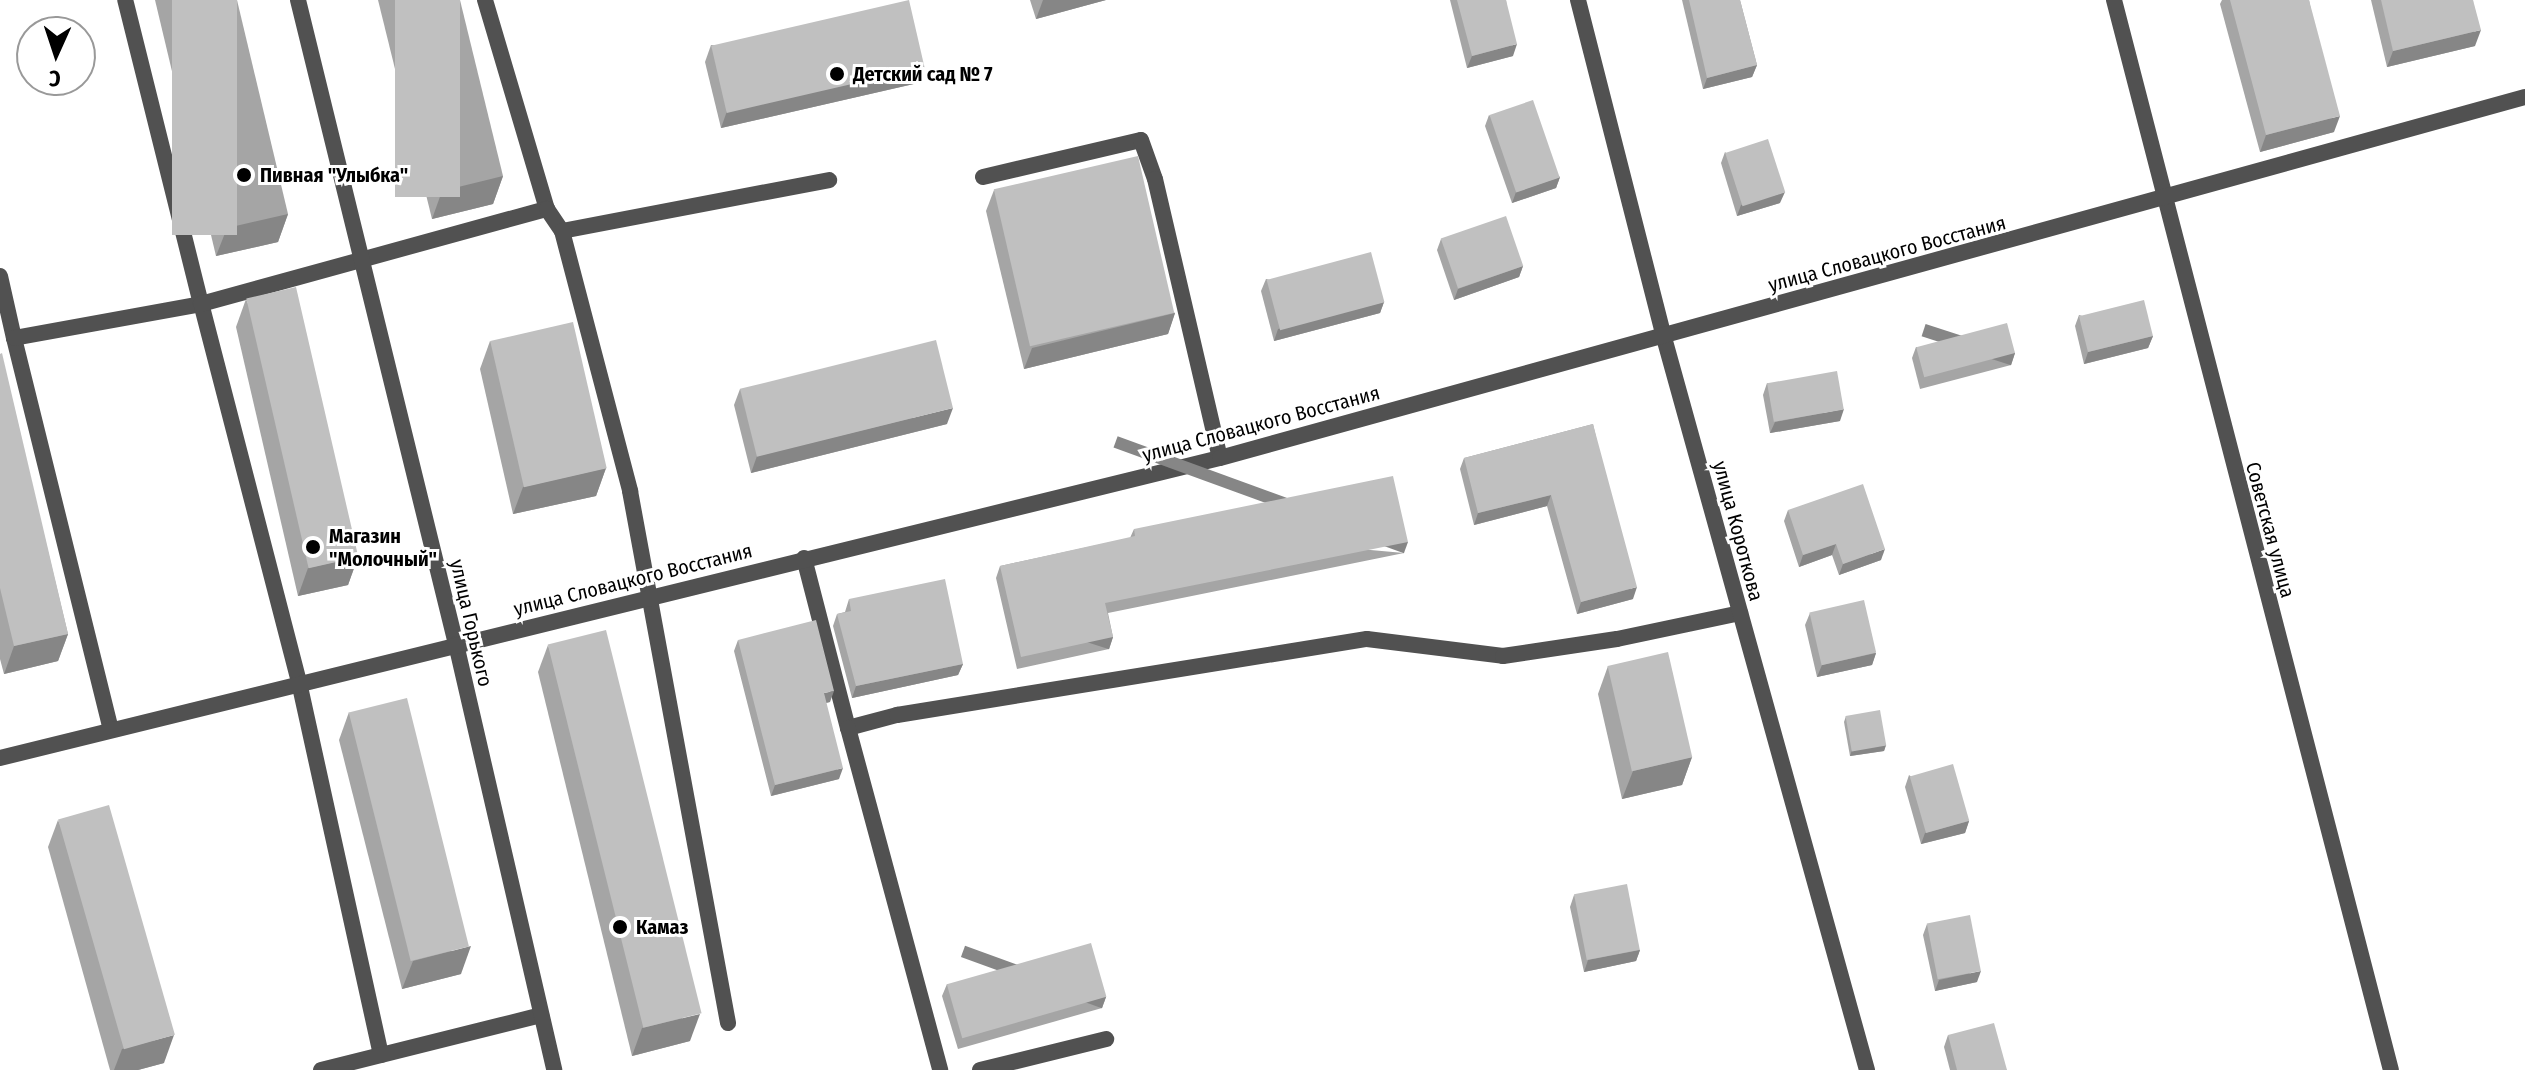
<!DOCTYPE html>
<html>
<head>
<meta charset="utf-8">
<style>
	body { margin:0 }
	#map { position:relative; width:2525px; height:1070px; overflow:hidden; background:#fff; font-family:"Fira Sans Condensed",sans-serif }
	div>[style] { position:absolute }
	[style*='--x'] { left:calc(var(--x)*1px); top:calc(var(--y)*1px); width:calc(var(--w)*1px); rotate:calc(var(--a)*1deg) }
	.lane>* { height:16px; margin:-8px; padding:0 8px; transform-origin:8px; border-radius:8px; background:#515151 }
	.street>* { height:16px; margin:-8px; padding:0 8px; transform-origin:8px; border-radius:8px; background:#515151 }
	.wall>* { inset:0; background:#a5a5a5 }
	.shaded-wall>* { inset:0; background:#868686; transform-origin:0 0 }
	.building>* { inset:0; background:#c0c0c0; transform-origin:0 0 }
	.dots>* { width:22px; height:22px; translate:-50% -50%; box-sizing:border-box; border:4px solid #fff; border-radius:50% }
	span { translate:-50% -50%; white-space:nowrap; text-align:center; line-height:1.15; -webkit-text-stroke:6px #fff; paint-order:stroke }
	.poi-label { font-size:20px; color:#000; font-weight:700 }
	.left { translate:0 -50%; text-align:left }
	.street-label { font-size:20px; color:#000 }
	.north { position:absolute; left:16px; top:16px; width:80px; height:80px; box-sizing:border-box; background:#fff; border:2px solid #999; border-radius:50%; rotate:183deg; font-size:22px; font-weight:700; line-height:32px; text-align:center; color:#000 }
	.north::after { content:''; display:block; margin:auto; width:28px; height:36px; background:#000; clip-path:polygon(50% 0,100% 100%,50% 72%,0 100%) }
</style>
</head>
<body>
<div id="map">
	<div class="lane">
		<div style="--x:485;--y:0;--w:218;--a:73.5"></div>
		<div style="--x:983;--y:177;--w:162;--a:-13.2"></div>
		<div style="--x:1141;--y:140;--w:41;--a:70.3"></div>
		<div style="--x:1155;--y:179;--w:286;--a:76.9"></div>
		<div style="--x:562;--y:231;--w:272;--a:-10.8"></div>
		<div style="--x:0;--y:276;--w:64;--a:77.3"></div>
		<div style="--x:804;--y:558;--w:176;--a:75.5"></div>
		<div style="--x:848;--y:728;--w:51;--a:-14.9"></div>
		<div style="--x:897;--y:715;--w:476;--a:-9.2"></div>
		<div style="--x:1367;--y:639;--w:137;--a:7.1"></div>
		<div style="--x:1503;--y:656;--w:115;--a:-8.5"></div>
		<div style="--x:1617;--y:639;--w:126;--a:-11.9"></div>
		<div style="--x:848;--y:728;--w:354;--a:74.9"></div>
		<div style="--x:111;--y:730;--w:404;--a:-103.9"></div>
		<div style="--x:14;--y:338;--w:190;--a:-10.3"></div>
		<div style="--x:201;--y:304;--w:313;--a:-104"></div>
		<div style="--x:381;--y:1055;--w:382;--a:-102.4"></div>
		<div style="--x:299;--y:682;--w:390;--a:-104.5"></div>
		<div style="--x:201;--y:304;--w:359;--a:-15.4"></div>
		<div style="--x:547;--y:209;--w:27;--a:56"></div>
		<div style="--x:562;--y:231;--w:269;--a:75.3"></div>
		<div style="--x:630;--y:491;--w:541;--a:79.56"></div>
		<div style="--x:321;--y:1070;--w:227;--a:-14"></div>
		<div style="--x:980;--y:1070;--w:130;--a:-13.8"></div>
	</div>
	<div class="street">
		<div style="--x:298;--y:0;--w:663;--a:76.22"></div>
		<div style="--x:456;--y:644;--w:437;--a:77"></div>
		<div style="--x:1578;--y:0;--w:345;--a:75.7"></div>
		<div style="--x:1663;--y:334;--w:764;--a:74.51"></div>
		<div style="--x:2114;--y:0;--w:1105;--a:75.49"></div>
		<div style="--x:0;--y:758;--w:1256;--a:-13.82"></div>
		<div style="--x:1220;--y:458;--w:1354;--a:-15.46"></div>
	</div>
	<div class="wall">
		<div style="clip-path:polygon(155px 0,237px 0,288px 214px,278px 242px,216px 256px)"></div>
		<div style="clip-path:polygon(378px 0,460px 0,503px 176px,493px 204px,432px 219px)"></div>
		<div style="clip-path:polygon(1030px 0,1106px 0,1036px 19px)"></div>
		<div style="clip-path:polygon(1450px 0,1506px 0,1513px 56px,1467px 68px)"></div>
		<div style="clip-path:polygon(1682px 0,1740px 0,1757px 65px,1752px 77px,1703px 89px)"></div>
		<div style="clip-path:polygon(2222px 0,2309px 0,2334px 132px,2260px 152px,2220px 4px)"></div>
		<div style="clip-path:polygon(2371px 0,2473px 0,2475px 46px,2387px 67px)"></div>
		<div style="clip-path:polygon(711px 45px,924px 67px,918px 83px,721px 128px,705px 62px)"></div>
		<div style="clip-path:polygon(1489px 115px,1560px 177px,1556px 188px,1512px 203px,1485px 126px)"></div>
		<div style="clip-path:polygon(1725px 152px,1780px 203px,1737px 216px,1721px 163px)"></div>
		<div style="clip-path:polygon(994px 190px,1175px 313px,1168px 334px,1024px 369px,986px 211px)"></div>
		<div style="clip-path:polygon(1441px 239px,1523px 266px,1519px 277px,1454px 300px,1437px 250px)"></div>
		<div style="clip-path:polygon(1266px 279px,1384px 302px,1380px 313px,1274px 341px,1261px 291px)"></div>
		<div style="clip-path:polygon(246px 299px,358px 557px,348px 585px,298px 596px,236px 327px)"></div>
		<div style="clip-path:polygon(2079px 315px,2153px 336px,2148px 348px,2084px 364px,2075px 326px)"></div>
		<div style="clip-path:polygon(490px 341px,606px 468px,596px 496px,513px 514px,480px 369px)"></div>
		<div style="clip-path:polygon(1916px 347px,2015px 353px,2011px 365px,1920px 389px,1912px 358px)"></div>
		<div style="clip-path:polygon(0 354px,68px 634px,58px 661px,4px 674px,0 659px)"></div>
		<div style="clip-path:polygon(1767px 383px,1840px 421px,1770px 433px,1763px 395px)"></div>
		<div style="clip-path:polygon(740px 389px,947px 424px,751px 473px,734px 405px)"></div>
		<div style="clip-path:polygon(1593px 424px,1633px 599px,1577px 614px,1547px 506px,1474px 525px,1460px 469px,1464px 458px)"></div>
		<div style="clip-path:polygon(1788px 510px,1881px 560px,1839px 575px,1832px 555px,1799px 567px,1784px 521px)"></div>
		<div style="clip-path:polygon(1134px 529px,1404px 553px,1108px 613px,1113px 637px,1109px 649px,1017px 669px,996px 578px,1000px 566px,1130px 538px)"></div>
		<div style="clip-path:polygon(849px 599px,963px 664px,958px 675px,852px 698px,833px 626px,837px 614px,845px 612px)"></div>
		<div style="clip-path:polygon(1810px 613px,1876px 653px,1872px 665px,1817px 677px,1805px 625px)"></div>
		<div style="clip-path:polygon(738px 640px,830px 702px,826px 703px,839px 779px,771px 796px,734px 651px)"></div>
		<div style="clip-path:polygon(548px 645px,690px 1041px,632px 1056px,538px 672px)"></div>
		<div style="clip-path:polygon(1608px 666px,1692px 757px,1682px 785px,1622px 799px,1598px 694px)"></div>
		<div style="clip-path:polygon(349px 712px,461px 974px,402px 989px,339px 740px)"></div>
		<div style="clip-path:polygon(1846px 716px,1886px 745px,1884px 751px,1850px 756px,1844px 722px)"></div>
		<div style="clip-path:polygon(1909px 775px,1969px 821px,1965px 833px,1921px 844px,1905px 787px)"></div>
		<div style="clip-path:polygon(58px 820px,164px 1063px,138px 1070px,110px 1070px,48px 847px)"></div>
		<div style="clip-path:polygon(1574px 895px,1640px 950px,1636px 961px,1584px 972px,1570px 907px)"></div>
		<div style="clip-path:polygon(1927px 924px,1977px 982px,1935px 991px,1923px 935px)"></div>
		<div style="clip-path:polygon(947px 984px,1106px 997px,1102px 1008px,958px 1049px,942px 996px)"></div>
		<div style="clip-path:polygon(1948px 1035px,2007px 1070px,1950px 1070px,1944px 1047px)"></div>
	</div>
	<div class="shaded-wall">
		<div style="clip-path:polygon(1043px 0,1106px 0,1036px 19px)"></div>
		<div style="clip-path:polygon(2481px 30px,2475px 46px,2387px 67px,2393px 51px)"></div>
		<div style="clip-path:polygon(1517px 44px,1513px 56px,1467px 68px,1472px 56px)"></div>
		<div style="clip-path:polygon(1757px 65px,1752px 77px,1703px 89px,1707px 78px)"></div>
		<div style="clip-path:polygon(924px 67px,918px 83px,721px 128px,727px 111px)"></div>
		<div style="clip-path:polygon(2340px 116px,2334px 132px,2260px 152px,2266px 135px)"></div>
		<div style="clip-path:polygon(503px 176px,493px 204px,432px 219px,442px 191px)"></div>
		<div style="clip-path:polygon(1560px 177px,1556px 188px,1512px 203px,1516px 192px)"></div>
		<div style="clip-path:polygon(1785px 192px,1780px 203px,1737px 216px,1741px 205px)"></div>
		<div style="clip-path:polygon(288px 214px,278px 242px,216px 256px,227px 228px)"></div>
		<div style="clip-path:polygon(1523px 266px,1519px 277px,1454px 300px,1458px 289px)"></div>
		<div style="clip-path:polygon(1384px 302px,1380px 313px,1274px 341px,1278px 329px)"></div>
		<div style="clip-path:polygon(1175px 313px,1168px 334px,1024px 369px,1032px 348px)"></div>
		<div style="clip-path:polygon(2153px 336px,2148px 348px,2084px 364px,2088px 352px)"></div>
		<div style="left:2015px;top:353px;width:13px;height:94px;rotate:108deg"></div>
		<div style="clip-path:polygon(953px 408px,947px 424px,751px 473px,757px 456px)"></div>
		<div style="clip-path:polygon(1844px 409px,1840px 421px,1770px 433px,1775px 422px)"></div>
		<div style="clip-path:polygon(606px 468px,596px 496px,513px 514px,523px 487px)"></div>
		<div style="clip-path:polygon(1551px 495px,1547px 506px,1474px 525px,1478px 513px)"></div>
		<div style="left:1408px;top:542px;width:12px;height:309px;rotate:110deg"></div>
		<div style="clip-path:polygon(1836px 544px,1832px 555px,1799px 567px,1803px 555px)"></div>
		<div style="clip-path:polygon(1885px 549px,1881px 560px,1839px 575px,1843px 564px)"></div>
		<div style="clip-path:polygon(358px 557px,348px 585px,298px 596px,308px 568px)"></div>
		<div style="clip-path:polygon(1637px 587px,1633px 599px,1577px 614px,1581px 602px)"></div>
		<div style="clip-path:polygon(68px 634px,58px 661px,4px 674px,14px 646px)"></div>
		<div style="left:1113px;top:637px;width:13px;height:94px;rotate:108deg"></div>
		<div style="clip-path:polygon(1876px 653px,1872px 665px,1817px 677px,1822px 665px)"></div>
		<div style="clip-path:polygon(963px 664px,958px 675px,852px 698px,856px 686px)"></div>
		<div style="clip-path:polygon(834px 691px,830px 702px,820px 704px,824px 693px)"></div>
		<div style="clip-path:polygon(1886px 745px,1884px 751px,1850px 756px,1852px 750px)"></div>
		<div style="clip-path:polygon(1692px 757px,1682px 785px,1622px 799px,1633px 771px)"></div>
		<div style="clip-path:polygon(843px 768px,839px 779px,771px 796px,775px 785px)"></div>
		<div style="clip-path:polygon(1969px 821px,1965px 833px,1921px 844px,1925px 833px)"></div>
		<div style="clip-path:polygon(471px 946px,461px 974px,402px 989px,413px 961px)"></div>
		<div style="clip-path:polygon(1640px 950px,1636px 961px,1584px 972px,1588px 960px)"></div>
		<div style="clip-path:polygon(1981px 971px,1977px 982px,1935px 991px,1939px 980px)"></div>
		<div style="left:1106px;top:997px;width:12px;height:150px;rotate:110deg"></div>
		<div style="clip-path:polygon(700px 1014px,690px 1041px,632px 1056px,642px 1028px)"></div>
		<div style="clip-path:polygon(174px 1035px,164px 1063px,138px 1070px,114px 1070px,122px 1049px)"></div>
	</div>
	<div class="building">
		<div style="left:172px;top:0;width:65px;height:235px"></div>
		<div style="left:395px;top:0;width:65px;height:197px"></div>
		<div style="left:909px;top:0;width:69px;height:203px;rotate:77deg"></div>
		<div style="clip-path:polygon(1457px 0,1506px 0,1517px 44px,1472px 56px)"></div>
		<div style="clip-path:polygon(1689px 0,1740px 0,1757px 65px,1707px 78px)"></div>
		<div style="clip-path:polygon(2230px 0,2309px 0,2340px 116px,2266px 135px)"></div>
		<div style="clip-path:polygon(2381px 0,2473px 0,2481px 30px,2393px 51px)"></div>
		<div style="left:1533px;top:100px;width:82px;height:46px;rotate:71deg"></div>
		<div style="left:1768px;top:139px;width:56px;height:45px;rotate:72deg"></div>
		<div style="left:1138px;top:156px;width:161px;height:148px;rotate:77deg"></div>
		<div style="left:1506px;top:216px;width:53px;height:69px;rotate:71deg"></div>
		<div style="left:1371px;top:252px;width:52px;height:108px;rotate:75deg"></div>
		<div style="left:296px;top:287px;width:277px;height:51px;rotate:77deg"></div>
		<div style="left:2144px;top:300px;width:37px;height:67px;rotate:76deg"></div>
		<div style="left:573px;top:322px;width:150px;height:85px;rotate:77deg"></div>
		<div style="left:2007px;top:323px;width:31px;height:94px;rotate:75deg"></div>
		<div style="left:936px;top:340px;width:70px;height:202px;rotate:76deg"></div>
		<div style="clip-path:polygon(2px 353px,68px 634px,14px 646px,0 588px,0 354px)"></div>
		<div style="left:1837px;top:371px;width:39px;height:71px;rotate:80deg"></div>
		<div style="clip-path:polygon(1593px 424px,1637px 587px,1581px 602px,1551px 495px,1478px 513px,1464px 458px)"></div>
		<div style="clip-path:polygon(1393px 476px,1408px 542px,1105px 603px,1113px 637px,1021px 657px,1000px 566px,1135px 536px,1134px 529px)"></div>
		<div style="clip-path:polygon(1863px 484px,1885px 549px,1843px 564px,1836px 544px,1803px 555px,1788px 510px)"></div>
		<div style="clip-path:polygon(945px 579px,963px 664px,856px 686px,837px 614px,851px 611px,849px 599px)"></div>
		<div style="left:1864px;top:600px;width:54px;height:56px;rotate:77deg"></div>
		<div style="clip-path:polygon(816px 620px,834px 691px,824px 693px,843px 768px,775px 785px,738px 640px)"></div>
		<div style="left:606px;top:630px;width:395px;height:60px;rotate:76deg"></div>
		<div style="left:1668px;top:652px;width:108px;height:62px;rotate:77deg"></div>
		<div style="left:407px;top:698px;width:256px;height:60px;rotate:76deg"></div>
		<div style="left:1880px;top:710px;width:36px;height:35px;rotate:80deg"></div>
		<div style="left:1953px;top:764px;width:59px;height:45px;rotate:74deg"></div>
		<div style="left:109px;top:805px;width:239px;height:53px;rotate:74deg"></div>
		<div style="left:1627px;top:884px;width:67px;height:54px;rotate:79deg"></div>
		<div style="left:1970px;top:915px;width:57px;height:44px;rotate:79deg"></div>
		<div style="left:1091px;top:943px;width:56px;height:150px;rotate:74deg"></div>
		<div style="clip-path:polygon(1994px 1023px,2007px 1070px,1957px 1070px,1948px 1035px)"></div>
	</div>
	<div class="dots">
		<div style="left:837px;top:74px;background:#000"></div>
		<div style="left:244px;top:175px;background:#000"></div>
		<div style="left:313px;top:547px;background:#000"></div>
		<div style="left:620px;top:927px;background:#000"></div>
	</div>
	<div class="poi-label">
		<span class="left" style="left:853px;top:74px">Детский сад № 7</span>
		<span class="left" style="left:260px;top:175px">Пивная "Улыбка"</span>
		<span class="left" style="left:329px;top:548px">Магазин<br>"Молочный"</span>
		<span class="left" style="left:636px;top:927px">Камаз</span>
	</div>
	<div class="street-label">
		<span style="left:1887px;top:254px;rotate:-15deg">улица Словацкого Восстания</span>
		<span style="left:1261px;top:424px;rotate:-15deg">улица Словацкого Восстания</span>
		<span style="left:2270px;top:530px;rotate:75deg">Советская улица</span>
		<span style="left:1738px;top:531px;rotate:75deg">улица Короткова</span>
		<span style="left:633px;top:580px;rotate:-14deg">улица Словацкого Восстания</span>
		<span style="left:471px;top:623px;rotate:77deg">улица Горького</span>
	</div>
	<div class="north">С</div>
</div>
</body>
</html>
